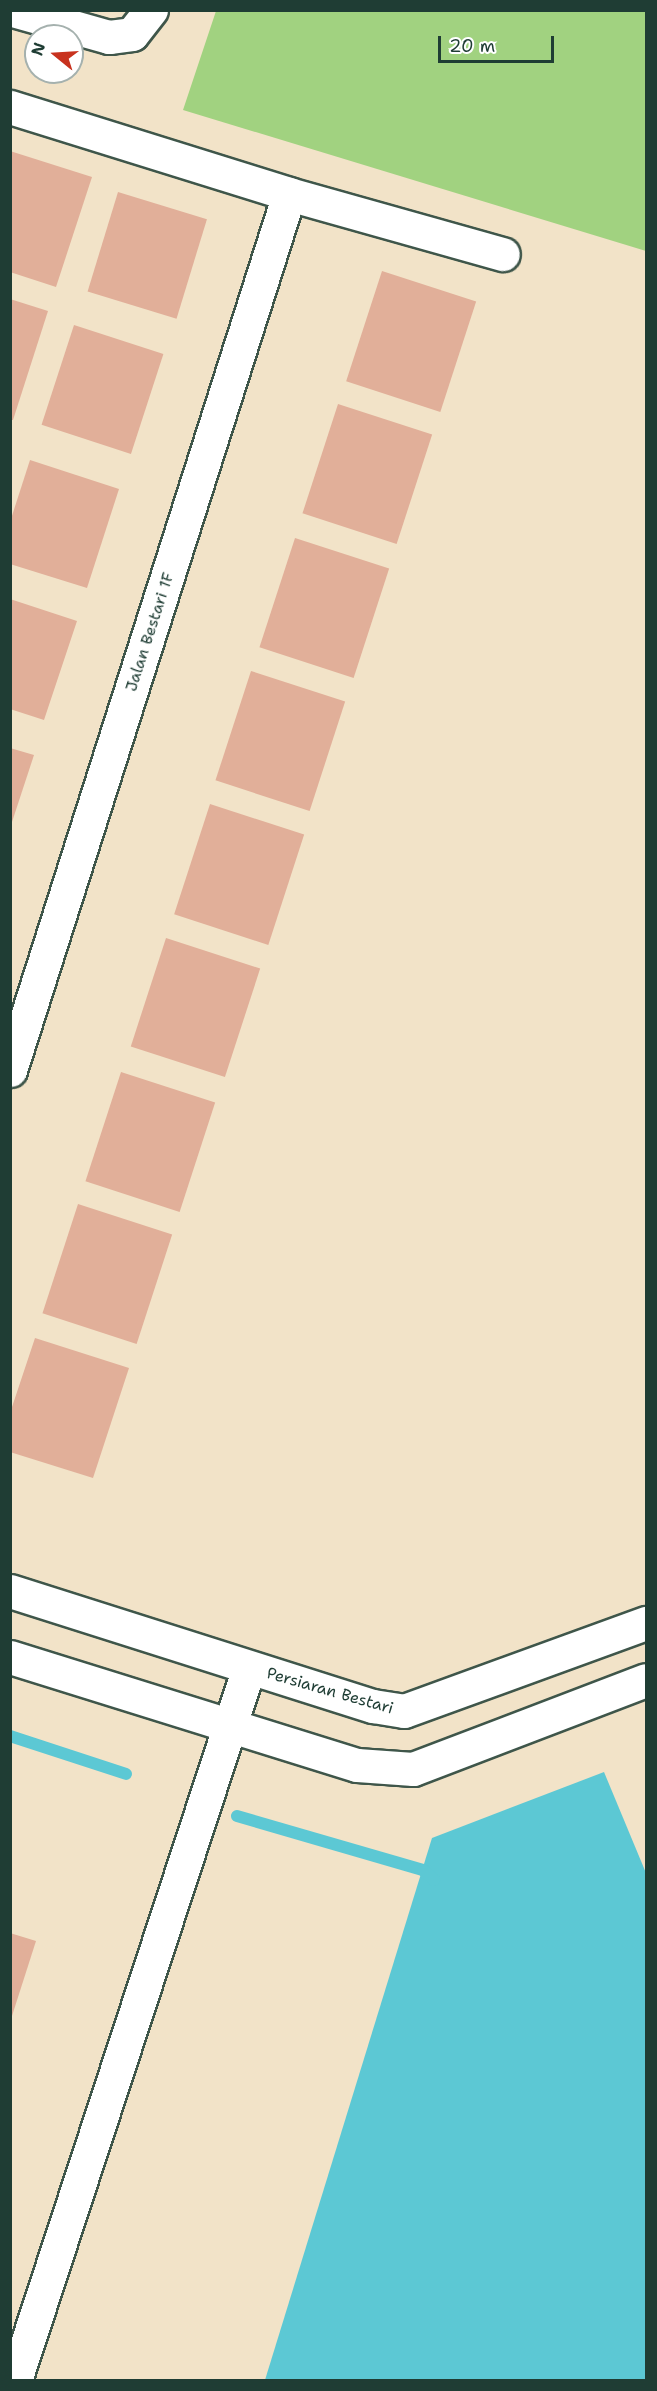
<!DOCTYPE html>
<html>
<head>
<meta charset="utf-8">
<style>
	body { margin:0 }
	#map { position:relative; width:657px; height:2391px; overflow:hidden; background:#f2e3c8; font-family:"Shantell Sans",sans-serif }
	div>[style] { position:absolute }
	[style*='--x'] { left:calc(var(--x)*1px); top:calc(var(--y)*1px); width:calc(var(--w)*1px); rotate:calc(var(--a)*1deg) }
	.green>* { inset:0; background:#a1d280 }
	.water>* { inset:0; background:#5cc8d4 }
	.stream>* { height:12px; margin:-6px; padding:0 6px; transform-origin:6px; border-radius:6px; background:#5cc8d4 }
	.building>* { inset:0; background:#e1af99; transform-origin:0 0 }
	.roads { filter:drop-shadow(2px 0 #3f564a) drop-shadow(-2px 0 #3f564a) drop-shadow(0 2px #3f564a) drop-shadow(0 -2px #3f564a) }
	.minor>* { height:33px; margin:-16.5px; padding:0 16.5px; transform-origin:16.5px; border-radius:16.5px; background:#fff }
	span { translate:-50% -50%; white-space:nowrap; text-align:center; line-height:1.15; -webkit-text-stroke:4.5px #fff; paint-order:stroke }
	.street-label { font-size:16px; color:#1f3d34 }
	.frame { position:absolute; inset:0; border:12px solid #1f3d34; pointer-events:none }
	.north { position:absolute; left:24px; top:24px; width:60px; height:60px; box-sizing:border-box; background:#fff; border:2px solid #a5b1ae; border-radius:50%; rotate:288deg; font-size:16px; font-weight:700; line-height:24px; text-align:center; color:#1f3d34 }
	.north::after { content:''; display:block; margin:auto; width:21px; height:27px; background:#c8321e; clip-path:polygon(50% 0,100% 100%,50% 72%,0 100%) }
	.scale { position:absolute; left:438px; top:36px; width:116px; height:27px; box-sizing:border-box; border:3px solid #1f3d34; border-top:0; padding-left:8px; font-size:18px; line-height:21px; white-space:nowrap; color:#1f3d34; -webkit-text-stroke:4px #fff; paint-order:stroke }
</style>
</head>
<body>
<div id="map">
	<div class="green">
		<div style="clip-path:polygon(216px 11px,646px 11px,646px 251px,183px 110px)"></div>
	</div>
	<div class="water">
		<div style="clip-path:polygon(604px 1772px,646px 1873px,646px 2380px,265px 2380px,432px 1838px)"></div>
	</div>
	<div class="stream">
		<div style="--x:10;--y:1736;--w:122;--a:18.1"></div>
		<div style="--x:237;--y:1816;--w:194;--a:16.2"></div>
		<div style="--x:423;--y:1870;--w:15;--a:42"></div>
	</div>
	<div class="building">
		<div style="clip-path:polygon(10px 151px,92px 177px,56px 287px,10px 272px)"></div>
		<div style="left:118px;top:192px;width:93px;height:104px;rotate:17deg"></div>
		<div style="left:382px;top:271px;width:99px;height:116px;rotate:18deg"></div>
		<div style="clip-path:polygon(10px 299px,48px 311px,13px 420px,10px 420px)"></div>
		<div style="left:74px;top:325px;width:94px;height:105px;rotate:18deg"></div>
		<div style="left:338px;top:404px;width:99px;height:115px;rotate:18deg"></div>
		<div style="clip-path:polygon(30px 460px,119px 489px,87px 588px,10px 564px,10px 522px)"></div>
		<div style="left:295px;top:538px;width:99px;height:115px;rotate:18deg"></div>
		<div style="clip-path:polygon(10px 599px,77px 621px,44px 720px,10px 709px)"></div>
		<div style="left:251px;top:671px;width:99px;height:115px;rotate:18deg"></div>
		<div style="clip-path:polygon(10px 748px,34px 755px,11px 825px,10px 825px)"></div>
		<div style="left:210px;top:804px;width:99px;height:116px;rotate:18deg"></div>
		<div style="left:166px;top:938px;width:99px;height:114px;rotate:18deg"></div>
		<div style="left:121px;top:1072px;width:99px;height:115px;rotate:18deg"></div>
		<div style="left:78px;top:1204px;width:99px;height:115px;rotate:18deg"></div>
		<div style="clip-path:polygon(35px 1338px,129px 1368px,93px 1478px,10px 1452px,10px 1413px)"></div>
		<div style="clip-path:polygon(10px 1933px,36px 1941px,11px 2019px,10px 2019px)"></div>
	</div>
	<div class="roads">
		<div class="minor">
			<div style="--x:13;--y:10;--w:100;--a:15.7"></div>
			<div style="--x:109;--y:37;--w:23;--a:-7"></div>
			<div style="--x:132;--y:34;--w:31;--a:-52"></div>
			<div style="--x:10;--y:107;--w:292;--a:17.3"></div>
			<div style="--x:289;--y:194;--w:222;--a:15.7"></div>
			<div style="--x:10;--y:1070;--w:919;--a:-72.33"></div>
			<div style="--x:10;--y:1591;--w:381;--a:17.6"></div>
			<div style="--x:373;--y:1706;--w:31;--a:9"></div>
			<div style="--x:404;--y:1711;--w:258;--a:-20"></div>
			<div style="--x:10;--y:1657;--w:363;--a:17.3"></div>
			<div style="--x:357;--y:1765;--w:56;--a:4.1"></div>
			<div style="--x:413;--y:1769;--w:249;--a:-20.9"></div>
			<div style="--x:15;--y:2380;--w:750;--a:-71.83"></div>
		</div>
	</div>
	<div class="street-label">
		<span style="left:150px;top:632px;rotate:-72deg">Jalan Bestari 1F</span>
		<span style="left:330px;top:1691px;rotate:16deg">Persiaran Bestari</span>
	</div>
	<div class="frame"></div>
	<div class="north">N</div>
	<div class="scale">20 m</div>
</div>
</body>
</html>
